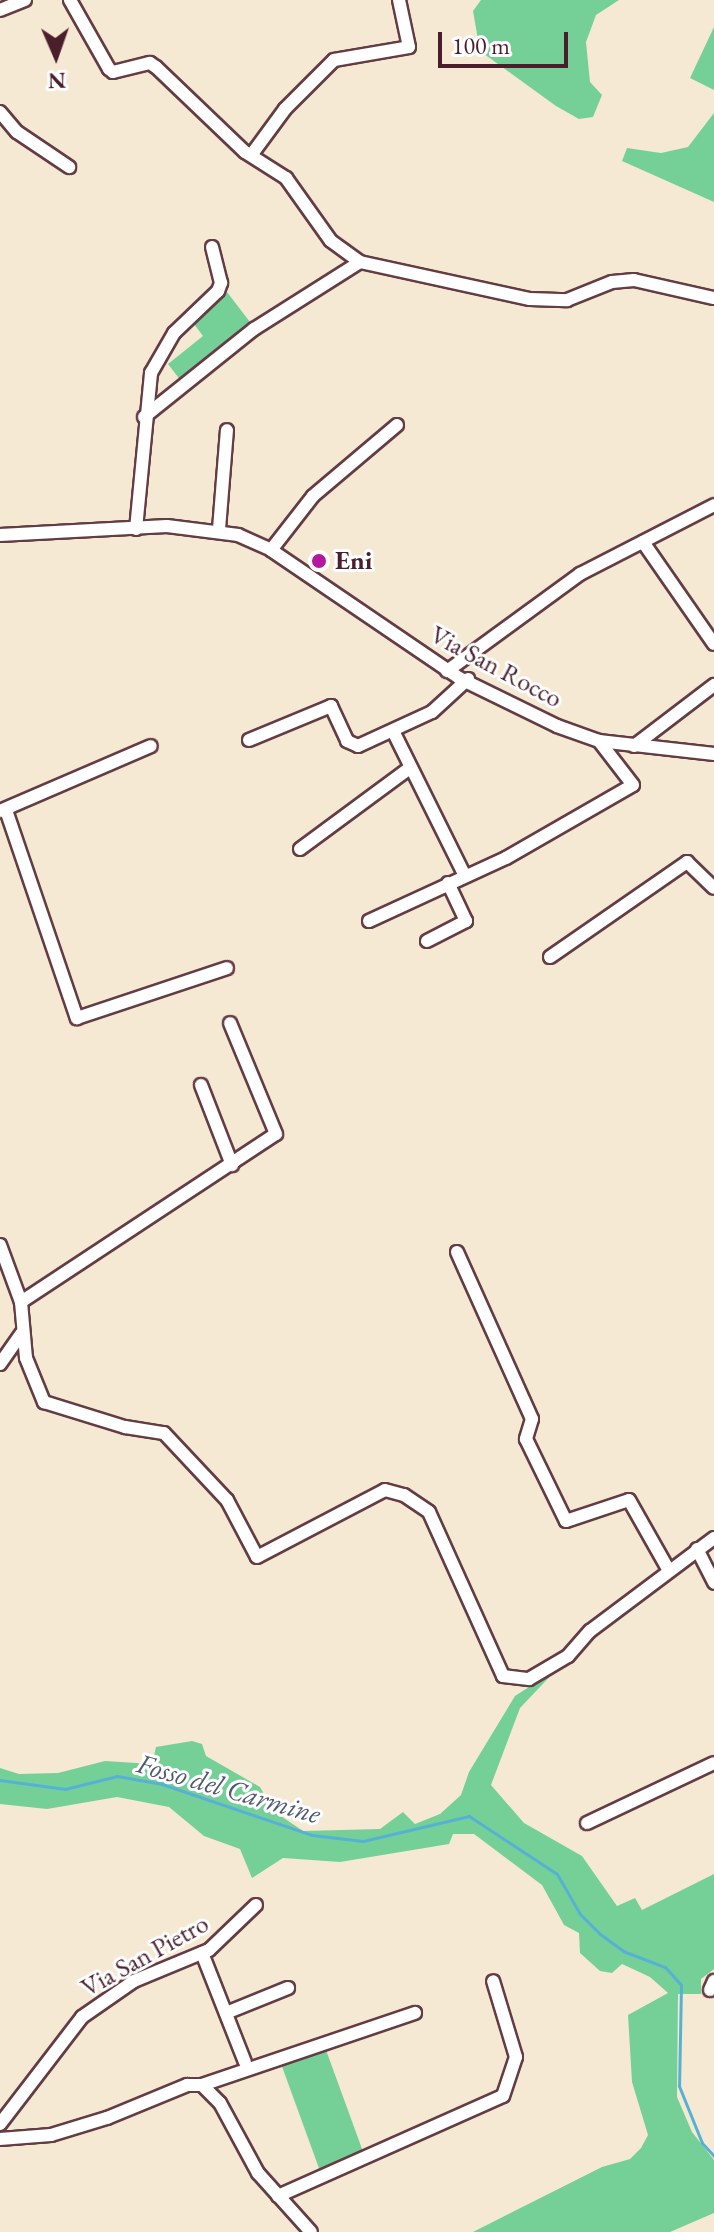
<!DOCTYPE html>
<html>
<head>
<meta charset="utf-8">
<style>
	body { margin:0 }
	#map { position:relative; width:714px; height:2232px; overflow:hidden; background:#f5e9d3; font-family:"EB Garamond",serif }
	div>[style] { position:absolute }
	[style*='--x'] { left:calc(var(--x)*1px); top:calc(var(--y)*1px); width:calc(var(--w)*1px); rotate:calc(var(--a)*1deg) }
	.green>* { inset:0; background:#75d097; transform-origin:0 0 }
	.stream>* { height:3px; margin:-1.5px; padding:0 1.5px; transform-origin:1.5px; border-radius:1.5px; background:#57b1d5 }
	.roads { filter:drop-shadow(2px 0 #643d44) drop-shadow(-2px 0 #643d44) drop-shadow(0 2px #643d44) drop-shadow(0 -2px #643d44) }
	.minor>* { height:12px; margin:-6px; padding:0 6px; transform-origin:6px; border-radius:6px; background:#fff }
	.dots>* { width:22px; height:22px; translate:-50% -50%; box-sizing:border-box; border:4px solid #fff; border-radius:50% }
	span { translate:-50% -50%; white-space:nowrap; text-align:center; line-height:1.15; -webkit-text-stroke:6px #fff; paint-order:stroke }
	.poi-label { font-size:26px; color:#4a1f2b; font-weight:700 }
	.left { translate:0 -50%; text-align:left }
	.street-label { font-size:26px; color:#4a1f2b }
	.water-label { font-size:28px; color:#4f596f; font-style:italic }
	.north { position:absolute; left:16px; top:16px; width:80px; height:80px; -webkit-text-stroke:6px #fff; paint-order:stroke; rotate:178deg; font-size:22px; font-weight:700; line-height:32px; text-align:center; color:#4a1f2b }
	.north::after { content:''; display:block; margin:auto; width:28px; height:36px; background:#4a1f2b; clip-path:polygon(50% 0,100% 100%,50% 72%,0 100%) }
	.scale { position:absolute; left:438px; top:32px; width:130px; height:36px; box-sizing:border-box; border:4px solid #4a1f2b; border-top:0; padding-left:10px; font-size:24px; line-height:28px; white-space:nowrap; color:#4a1f2b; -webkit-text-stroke:6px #fff; paint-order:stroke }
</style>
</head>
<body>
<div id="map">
	<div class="green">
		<div style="clip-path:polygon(481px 0,619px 0,596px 15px,586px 42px,590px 82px,602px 95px,593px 117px,579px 119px,556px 106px,480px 51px,473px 11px)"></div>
		<div style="clip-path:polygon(714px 27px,714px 90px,690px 78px)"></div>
		<div style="clip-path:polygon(714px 113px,714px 202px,622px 161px,627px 148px,661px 153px,688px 147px)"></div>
		<div style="clip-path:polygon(227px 292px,253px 326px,181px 381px,168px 364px,203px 336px,191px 320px)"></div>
		<div style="clip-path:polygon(557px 1669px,520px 1708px,491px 1785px,524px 1823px,582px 1856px,617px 1906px,635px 1898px,642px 1910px,714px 1874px,714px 1969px,701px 1979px,701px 1994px,678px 1994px,677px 2097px,692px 2132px,714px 2160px,714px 2213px,670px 2232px,473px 2232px,602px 2167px,630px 2159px,641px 2148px,648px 2135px,632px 2082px,628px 2015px,668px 1993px,650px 1977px,622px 1964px,612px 1973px,600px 1971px,580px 1953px,579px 1933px,564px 1925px,542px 1885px,474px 1834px,453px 1834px,449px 1844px,340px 1862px,283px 1858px,252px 1878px,240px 1849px,204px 1836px,169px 1807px,117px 1797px,47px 1809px,0 1804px,0 1768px,19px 1774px,58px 1773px,105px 1761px,152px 1764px,156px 1747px,192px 1741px,202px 1744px,206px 1756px,260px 1787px,268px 1801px,297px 1811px,278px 1814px,303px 1831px,380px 1829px,403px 1812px,415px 1824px,440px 1814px,461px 1795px,469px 1772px,515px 1696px)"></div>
		<div style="left:326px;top:2050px;width:110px;height:47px;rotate:70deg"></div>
	</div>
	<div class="stream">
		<div style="--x:0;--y:1780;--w:66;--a:7.9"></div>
		<div style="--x:65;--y:1789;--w:54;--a:-14"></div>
		<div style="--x:117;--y:1776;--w:46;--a:10.1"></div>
		<div style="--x:162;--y:1784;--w:158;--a:18.8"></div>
		<div style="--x:312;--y:1835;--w:51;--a:6.7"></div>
		<div style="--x:363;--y:1841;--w:109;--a:-13.3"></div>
		<div style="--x:469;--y:1816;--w:105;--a:33.4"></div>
		<div style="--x:557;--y:1874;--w:46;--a:60.1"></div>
		<div style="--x:580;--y:1914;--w:28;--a:45"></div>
		<div style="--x:600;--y:1934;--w:29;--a:36"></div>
		<div style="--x:623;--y:1951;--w:45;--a:20.9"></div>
		<div style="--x:665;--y:1967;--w:24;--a:48"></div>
		<div style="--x:681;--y:1985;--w:101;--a:91.1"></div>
		<div style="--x:679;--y:2086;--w:61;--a:68"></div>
		<div style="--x:702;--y:2143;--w:18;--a:47"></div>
	</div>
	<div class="roads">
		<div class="minor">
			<div style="--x:70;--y:0;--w:79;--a:60.5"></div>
			<div style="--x:109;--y:69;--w:5;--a:37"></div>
			<div style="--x:113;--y:72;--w:38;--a:-14"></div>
			<div style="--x:150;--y:63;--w:7;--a:34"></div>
			<div style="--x:156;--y:67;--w:123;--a:43.7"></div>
			<div style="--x:245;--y:152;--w:49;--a:32.4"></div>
			<div style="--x:286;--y:178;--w:77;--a:54.5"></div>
			<div style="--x:331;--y:241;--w:36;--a:36"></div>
			<div style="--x:360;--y:262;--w:174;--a:12.3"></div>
			<div style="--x:530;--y:299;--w:37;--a:2"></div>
			<div style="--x:567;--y:300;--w:48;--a:-21.8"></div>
			<div style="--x:612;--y:282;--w:22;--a:-5"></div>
			<div style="--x:634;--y:280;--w:82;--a:12.7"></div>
			<div style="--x:0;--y:10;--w:27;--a:-22"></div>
			<div style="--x:0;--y:112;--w:26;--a:50"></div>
			<div style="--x:17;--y:132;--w:63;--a:33.9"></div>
			<div style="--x:252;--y:154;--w:56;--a:-53.7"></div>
			<div style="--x:285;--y:109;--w:69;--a:-45"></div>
			<div style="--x:334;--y:60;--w:76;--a:-9.8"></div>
			<div style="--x:409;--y:47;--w:48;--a:-102"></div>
			<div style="--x:144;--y:417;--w:141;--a:-38.7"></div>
			<div style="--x:254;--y:329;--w:125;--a:-32.3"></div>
			<div style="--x:136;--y:529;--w:157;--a:-84.5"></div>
			<div style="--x:151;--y:373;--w:46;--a:-60.1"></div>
			<div style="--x:174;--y:333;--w:61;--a:-43.7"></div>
			<div style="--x:218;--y:291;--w:9;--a:-69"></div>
			<div style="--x:221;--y:283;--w:37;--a:-104"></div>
			<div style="--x:219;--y:529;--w:99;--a:-85.4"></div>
			<div style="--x:0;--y:535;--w:167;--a:-3.1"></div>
			<div style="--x:167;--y:526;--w:72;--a:7.2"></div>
			<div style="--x:238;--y:535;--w:36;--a:24"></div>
			<div style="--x:271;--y:550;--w:227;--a:34.2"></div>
			<div style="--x:459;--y:678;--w:109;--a:26.1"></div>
			<div style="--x:557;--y:726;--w:45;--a:19.7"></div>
			<div style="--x:599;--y:741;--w:116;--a:6.4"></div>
			<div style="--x:643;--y:542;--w:124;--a:55.2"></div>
			<div style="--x:271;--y:550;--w:68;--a:-52.1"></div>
			<div style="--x:313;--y:496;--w:110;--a:-40.2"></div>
			<div style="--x:447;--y:671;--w:165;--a:-36.1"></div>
			<div style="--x:580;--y:574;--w:151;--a:-27.2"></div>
			<div style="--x:394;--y:733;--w:157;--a:63.6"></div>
			<div style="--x:249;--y:740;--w:89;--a:-22.5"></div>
			<div style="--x:331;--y:706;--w:38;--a:65"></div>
			<div style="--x:347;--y:741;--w:12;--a:24"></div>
			<div style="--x:358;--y:746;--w:81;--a:-24.7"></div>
			<div style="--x:432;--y:712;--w:49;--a:-42.5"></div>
			<div style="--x:634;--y:746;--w:101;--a:-37.3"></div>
			<div style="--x:6;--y:810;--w:220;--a:71.2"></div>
			<div style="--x:77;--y:1018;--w:158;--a:-18.4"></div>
			<div style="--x:0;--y:811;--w:164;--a:-23.3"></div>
			<div style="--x:300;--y:849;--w:137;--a:-36.4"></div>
			<div style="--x:369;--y:921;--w:151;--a:-24.7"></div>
			<div style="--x:506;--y:858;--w:146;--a:-29.9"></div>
			<div style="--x:633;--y:785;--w:56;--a:-127.7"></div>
			<div style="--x:427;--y:941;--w:44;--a:-27.1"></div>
			<div style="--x:466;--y:921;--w:42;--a:-115.3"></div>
			<div style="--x:550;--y:957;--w:167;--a:-34.7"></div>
			<div style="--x:687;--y:862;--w:37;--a:44"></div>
			<div style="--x:201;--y:1085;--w:86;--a:68.8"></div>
			<div style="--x:0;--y:1245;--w:61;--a:69.8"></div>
			<div style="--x:21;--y:1302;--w:56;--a:84.9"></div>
			<div style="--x:26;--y:1358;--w:48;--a:67.8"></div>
			<div style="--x:44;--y:1402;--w:85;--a:17.2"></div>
			<div style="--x:125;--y:1427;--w:39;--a:9"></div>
			<div style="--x:164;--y:1433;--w:92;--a:46.8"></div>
			<div style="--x:227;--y:1500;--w:64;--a:62.2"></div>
			<div style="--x:257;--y:1557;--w:144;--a:-27.6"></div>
			<div style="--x:385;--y:1490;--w:20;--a:15"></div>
			<div style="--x:404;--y:1495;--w:30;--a:34"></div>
			<div style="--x:429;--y:1512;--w:180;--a:65.7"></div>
			<div style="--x:503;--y:1676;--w:26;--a:7"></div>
			<div style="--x:529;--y:1679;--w:45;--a:-30.5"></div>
			<div style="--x:568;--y:1656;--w:33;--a:-49"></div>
			<div style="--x:590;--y:1631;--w:155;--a:-36.9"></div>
			<div style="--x:457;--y:1252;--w:183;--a:65.8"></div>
			<div style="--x:532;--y:1419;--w:21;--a:107"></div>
			<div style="--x:526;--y:1439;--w:91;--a:64"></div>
			<div style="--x:566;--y:1521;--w:66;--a:-18.4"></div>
			<div style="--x:629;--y:1500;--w:79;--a:60.5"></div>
			<div style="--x:21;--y:1302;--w:305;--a:-33.4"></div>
			<div style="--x:276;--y:1134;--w:120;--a:-112.5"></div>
			<div style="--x:0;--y:1364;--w:37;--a:-55"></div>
			<div style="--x:697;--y:1549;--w:38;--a:63"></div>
			<div style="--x:587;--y:1823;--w:140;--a:-25.3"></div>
			<div style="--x:202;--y:1953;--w:117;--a:68.5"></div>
			<div style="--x:710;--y:1990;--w:10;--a:-66"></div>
			<div style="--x:226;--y:2013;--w:67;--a:-22"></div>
			<div style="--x:202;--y:2085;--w:225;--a:-18.7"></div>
			<div style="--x:0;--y:2124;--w:135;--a:-52.5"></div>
			<div style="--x:82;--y:2017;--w:63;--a:-34.7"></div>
			<div style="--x:134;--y:1981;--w:81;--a:-22.5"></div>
			<div style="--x:209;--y:1950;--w:65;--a:-43.8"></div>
			<div style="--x:0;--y:2139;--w:51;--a:-4.5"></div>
			<div style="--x:51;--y:2135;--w:59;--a:-16.9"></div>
			<div style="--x:107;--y:2118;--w:87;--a:-22.4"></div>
			<div style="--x:187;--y:2085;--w:15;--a:0"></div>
			<div style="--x:202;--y:2085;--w:25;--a:45"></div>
			<div style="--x:220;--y:2103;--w:80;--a:61.5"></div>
			<div style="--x:258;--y:2173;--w:79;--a:48.1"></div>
			<div style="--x:278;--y:2196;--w:246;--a:-24"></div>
			<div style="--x:503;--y:2096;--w:41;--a:-71.6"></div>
			<div style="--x:516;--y:2057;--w:79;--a:-106.8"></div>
		</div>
	</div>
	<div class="dots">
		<div style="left:319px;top:561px;background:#b5179e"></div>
	</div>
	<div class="poi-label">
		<span class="left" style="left:335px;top:561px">Eni</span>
	</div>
	<div class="street-label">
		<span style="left:496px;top:667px;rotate:28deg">Via San Rocco</span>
		<span style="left:145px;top:1956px;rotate:-29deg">Via San Pietro</span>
	</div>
	<div class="water-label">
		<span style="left:229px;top:1788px;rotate:16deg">Fosso del Carmine</span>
	</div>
	<div class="north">N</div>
	<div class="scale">100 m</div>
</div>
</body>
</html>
